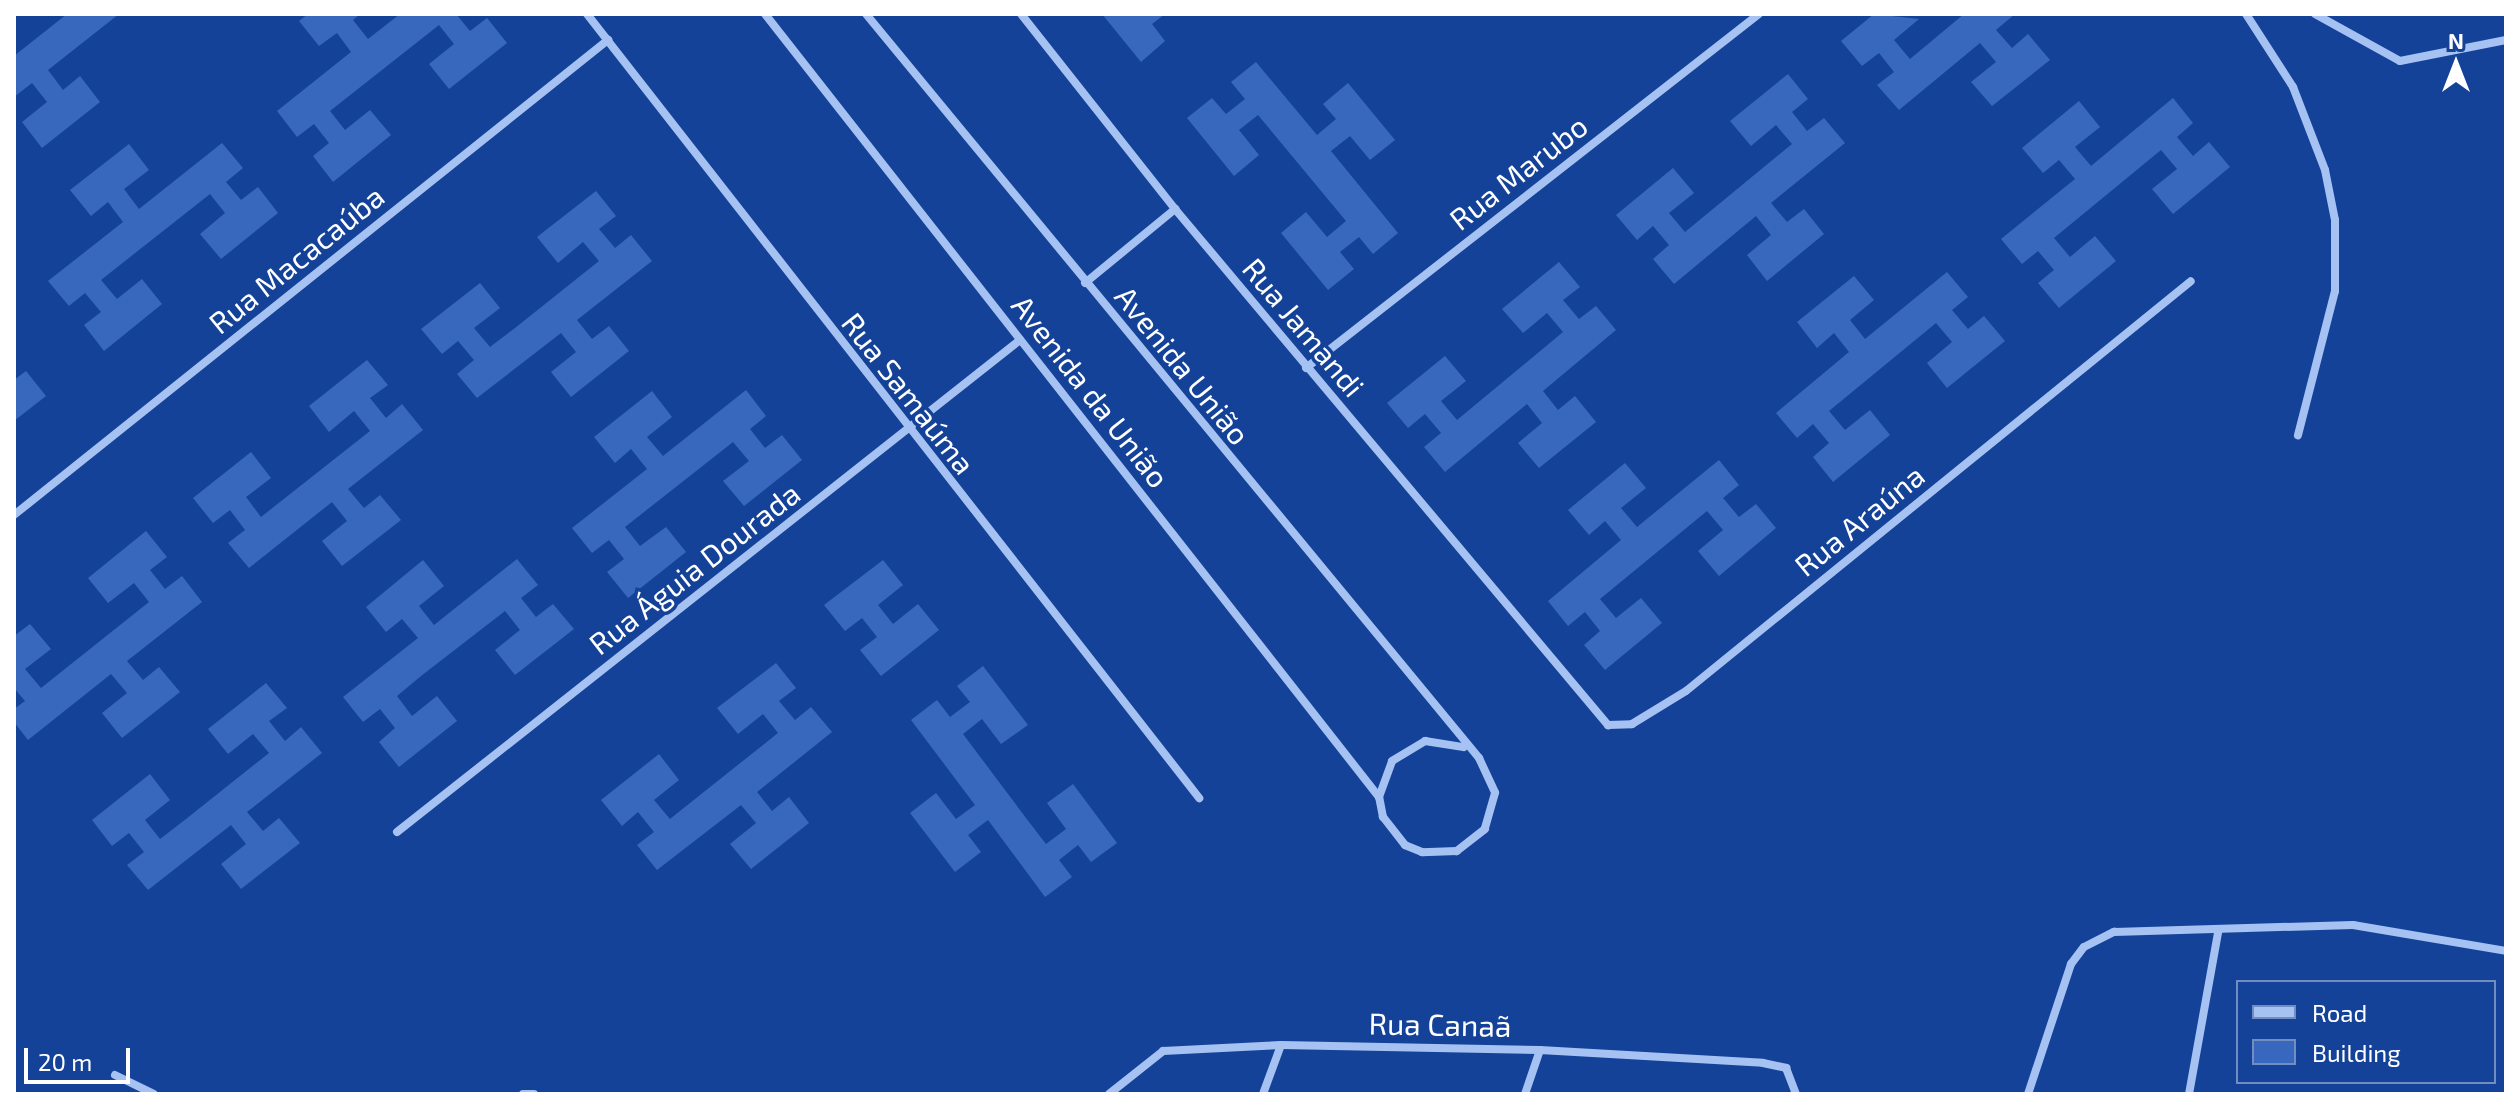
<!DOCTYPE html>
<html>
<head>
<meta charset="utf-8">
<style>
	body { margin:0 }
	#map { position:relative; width:2520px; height:1108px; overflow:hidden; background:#144298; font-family:"Exo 2",sans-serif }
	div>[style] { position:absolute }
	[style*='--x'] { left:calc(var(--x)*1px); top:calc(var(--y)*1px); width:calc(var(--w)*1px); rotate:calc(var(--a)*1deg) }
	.building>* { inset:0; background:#3868be }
	.minor>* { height:8px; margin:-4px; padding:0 4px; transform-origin:4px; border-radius:4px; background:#a6c2f3 }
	span { translate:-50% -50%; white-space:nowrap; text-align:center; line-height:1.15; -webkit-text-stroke:7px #144298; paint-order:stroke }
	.street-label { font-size:30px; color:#fff }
	.frame { position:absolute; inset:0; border:16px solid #fff; pointer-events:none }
	.legend { position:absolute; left:2236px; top:980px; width:260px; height:104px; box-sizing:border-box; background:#144298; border:2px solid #728ec1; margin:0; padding:10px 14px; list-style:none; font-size:24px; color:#fff }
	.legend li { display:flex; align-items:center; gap:16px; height:40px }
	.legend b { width:40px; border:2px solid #728ec1 }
	.north { position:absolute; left:2416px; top:24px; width:80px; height:80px; -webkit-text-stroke:6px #144298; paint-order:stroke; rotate:0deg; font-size:22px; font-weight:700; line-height:32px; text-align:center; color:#fff }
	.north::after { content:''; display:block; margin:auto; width:28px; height:36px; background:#fff; clip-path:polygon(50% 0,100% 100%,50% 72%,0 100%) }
	.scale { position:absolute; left:24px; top:1048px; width:106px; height:36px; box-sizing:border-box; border:4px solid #fff; border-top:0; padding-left:10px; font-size:24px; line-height:28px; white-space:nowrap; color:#fff; -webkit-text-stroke:6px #144298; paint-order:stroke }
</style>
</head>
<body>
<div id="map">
	<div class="building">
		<div style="clip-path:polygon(67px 14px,119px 14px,48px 70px,63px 90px,80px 76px,100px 102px,42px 148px,22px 122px,47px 102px,32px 83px,14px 97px,14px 56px)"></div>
		<div style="clip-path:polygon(308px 14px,360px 14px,353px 20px,368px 39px,400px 14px,456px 14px,470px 31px,487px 18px,507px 43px,449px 89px,429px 64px,454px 44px,439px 25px,330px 111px,345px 130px,370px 110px,391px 135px,333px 182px,313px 156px,329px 143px,314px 124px,297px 137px,277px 111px,351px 52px,337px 33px,319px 46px,299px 21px)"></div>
		<div style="clip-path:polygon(1102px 14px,1165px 14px,1152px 24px,1165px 41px,1141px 62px)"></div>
		<div style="clip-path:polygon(1874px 14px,1919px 19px,1894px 40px,1910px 59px,1964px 14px,2015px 14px,1996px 30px,2012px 48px,2028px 34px,2050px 60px,1992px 106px,1971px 82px,1996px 62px,1980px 43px,1899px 110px,1877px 85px,1894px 72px,1879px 53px,1862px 66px,1841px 41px)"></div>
		<div style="clip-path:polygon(1256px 62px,1317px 135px,1336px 119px,1323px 104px,1348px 83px,1395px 140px,1370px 160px,1350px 136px,1331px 151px,1398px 233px,1373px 254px,1359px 237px,1340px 252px,1354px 269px,1328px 290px,1281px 233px,1306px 212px,1327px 237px,1346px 221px,1258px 115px,1239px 130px,1259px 155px,1234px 176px,1187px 118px,1212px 98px,1226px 114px,1245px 99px,1231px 82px)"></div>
		<div style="clip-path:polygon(1788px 74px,1808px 99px,1792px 112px,1807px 131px,1824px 118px,1845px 143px,1771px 203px,1787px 222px,1804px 209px,1824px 234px,1767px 281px,1747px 255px,1771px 235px,1756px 216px,1674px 284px,1653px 259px,1669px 245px,1653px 226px,1637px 240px,1616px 215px,1673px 168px,1694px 193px,1669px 213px,1685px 232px,1792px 144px,1776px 125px,1751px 146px,1730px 121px)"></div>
		<div style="clip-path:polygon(2173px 98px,2193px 123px,2177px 137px,2193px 156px,2209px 142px,2230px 167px,2173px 214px,2152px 189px,2177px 169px,2161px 150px,2054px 238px,2070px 257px,2095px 236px,2116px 261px,2059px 308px,2038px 283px,2054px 270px,2038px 251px,2022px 264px,2001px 239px,2075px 179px,2059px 160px,2043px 173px,2022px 148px,2079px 101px,2100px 127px,2075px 147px,2091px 166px)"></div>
		<div style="clip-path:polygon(222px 143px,243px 168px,226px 182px,241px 200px,258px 187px,278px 213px,221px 259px,200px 234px,225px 213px,210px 194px,101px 280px,117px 299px,142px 279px,162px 304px,104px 351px,84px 325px,101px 312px,85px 293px,69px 306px,48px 281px,123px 222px,108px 202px,91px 216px,70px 190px,129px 144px,149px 170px,124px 189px,139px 209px)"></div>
		<div style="clip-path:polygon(596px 191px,616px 216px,599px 229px,615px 248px,631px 235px,652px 261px,577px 320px,592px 339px,609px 326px,629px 351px,571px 397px,551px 372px,576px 352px,561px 333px,477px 398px,457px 374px,474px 360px,458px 341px,442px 354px,421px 329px,480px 283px,500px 308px,474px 328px,490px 347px,515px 328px,599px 261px,583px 242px,558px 263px,537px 237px)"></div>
		<div style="clip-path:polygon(1559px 262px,1580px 287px,1563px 300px,1579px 319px,1596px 306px,1616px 330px,1543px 391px,1558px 410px,1575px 396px,1596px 422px,1539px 468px,1518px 443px,1542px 423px,1527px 404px,1445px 472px,1424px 447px,1441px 433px,1425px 414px,1408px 428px,1387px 403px,1445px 356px,1466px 381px,1441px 401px,1457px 420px,1563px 332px,1547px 313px,1523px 333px,1502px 309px)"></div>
		<div style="clip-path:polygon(1947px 272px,1968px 297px,1952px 310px,1968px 329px,1984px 316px,2005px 341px,1947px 388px,1927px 363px,1952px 342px,1936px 323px,1829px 411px,1845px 430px,1870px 410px,1890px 435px,1833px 482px,1813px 457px,1829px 443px,1813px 424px,1797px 438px,1776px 413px,1849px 352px,1834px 333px,1817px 348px,1797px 322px,1854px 276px,1874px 300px,1850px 320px,1865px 339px)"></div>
		<div style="clip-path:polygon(367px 360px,388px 385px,370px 398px,386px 418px,402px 404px,423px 430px,348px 489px,364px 508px,380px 495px,401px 520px,342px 566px,322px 541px,347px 521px,332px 502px,249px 568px,228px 543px,245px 530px,230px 510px,213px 523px,193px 498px,251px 452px,271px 478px,246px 497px,261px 517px,370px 431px,354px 411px,329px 432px,309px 406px)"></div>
		<div style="clip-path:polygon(26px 371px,46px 396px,14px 421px,14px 380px)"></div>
		<div style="clip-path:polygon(746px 390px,766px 416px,750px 429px,765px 448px,782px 435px,802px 460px,744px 506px,723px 481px,749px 461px,733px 442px,625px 527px,640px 546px,666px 527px,686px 552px,628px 598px,607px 572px,624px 559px,609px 540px,592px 553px,572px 528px,647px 469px,631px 449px,615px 463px,594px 437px,652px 391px,672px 417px,647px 437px,663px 456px)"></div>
		<div style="clip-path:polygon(1719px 460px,1739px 485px,1723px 498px,1739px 517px,1756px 504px,1776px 528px,1719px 576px,1698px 551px,1723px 530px,1707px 511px,1600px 599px,1616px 618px,1641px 598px,1662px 623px,1605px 670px,1584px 645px,1600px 631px,1585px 612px,1568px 626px,1548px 601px,1621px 540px,1605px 521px,1589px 535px,1568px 510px,1625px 463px,1646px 488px,1621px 508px,1637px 527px)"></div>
		<div style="clip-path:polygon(146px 531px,167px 557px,150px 570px,165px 589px,182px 576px,202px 602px,127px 661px,143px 680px,159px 667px,180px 692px,122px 738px,102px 713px,127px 693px,111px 674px,28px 740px,14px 722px,14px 709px,25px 701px,14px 688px,14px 636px,30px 624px,51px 649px,25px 669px,41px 688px,149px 602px,134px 583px,108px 603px,88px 578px)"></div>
		<div style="clip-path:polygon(517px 559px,538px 585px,521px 598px,536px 617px,553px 604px,574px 629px,515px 675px,495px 650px,520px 630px,505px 611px,421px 676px,397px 696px,412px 716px,437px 696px,457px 721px,399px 767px,379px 742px,395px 728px,380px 709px,363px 722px,343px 697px,418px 638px,402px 619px,386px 632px,366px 607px,423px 560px,444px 586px,419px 606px,434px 625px)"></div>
		<div style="clip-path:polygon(883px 560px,903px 585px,878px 605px,893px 624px,918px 604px,939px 630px,881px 676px,860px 650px,877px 637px,862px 618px,845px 631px,824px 605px)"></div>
		<div style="clip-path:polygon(776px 663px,796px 688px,779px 701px,795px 720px,811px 707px,832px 732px,757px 792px,772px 811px,789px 797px,809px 823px,751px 869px,730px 844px,756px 823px,741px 805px,657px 870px,637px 845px,654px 832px,638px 812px,622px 826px,601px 800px,659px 754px,679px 780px,654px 800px,670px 819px,695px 799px,778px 733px,763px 714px,738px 734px,717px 708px)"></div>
		<div style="clip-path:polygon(983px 666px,1028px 725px,1001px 744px,982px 719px,963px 734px,1026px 818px,1046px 844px,1066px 829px,1047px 803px,1073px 784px,1117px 843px,1091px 862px,1078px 845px,1059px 860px,1072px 877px,1045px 897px,988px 820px,968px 835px,981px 852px,955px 872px,910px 813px,936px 793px,956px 819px,975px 805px,911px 720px,937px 700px,950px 717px,970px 702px,957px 686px)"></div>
		<div style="clip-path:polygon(266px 683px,287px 708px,269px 721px,285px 741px,301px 727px,322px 753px,247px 812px,263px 831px,279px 818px,300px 843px,241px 889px,221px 864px,246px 844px,231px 825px,148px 890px,127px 865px,144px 852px,129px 833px,112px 846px,92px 820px,150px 774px,170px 800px,145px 820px,160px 839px,186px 819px,269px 753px,253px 734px,228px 754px,208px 729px)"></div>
	</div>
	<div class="minor">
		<div style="--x:587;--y:14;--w:995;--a:52.02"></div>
		<div style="--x:765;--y:14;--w:995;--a:51.9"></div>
		<div style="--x:866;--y:14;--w:964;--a:50.51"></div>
		<div style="--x:1479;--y:758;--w:38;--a:65"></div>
		<div style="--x:1495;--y:793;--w:37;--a:106"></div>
		<div style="--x:1485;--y:829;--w:36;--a:142"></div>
		<div style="--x:1457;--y:851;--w:35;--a:178"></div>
		<div style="--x:1422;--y:852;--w:18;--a:-158"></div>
		<div style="--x:1405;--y:845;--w:36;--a:-128"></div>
		<div style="--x:1383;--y:817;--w:20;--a:-101"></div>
		<div style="--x:1379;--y:797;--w:38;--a:-70"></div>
		<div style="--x:1392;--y:761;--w:39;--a:-31"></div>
		<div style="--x:1425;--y:741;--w:39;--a:9"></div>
		<div style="--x:1021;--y:14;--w:248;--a:51.7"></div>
		<div style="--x:1175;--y:209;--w:674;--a:50"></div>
		<div style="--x:1608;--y:725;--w:24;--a:-2"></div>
		<div style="--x:1632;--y:724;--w:63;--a:-31.4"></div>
		<div style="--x:1686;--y:691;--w:650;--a:-39.07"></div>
		<div style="--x:2246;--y:14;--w:87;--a:57.2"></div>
		<div style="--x:2293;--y:87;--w:89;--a:68.9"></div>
		<div style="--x:2325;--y:170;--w:51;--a:78.7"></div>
		<div style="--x:2335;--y:220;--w:71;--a:90"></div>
		<div style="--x:2335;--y:291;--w:149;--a:104.4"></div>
		<div style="--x:2315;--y:14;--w:97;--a:28.9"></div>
		<div style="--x:2400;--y:61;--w:108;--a:-11.2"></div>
		<div style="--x:1085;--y:283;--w:117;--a:-39.4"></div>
		<div style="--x:1306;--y:368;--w:575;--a:-38.01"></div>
		<div style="--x:14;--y:515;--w:761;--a:-38.65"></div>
		<div style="--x:397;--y:832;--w:794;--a:-38.3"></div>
		<div style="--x:115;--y:1075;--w:43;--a:26"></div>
		<div style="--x:523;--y:1094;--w:11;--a:0"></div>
		<div style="--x:1109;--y:1094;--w:69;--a:-38.5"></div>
		<div style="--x:1163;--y:1051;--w:118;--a:-2.9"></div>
		<div style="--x:1281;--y:1045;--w:259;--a:1.1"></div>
		<div style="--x:1540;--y:1050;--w:223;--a:3.3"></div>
		<div style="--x:1763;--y:1063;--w:24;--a:12"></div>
		<div style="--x:1786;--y:1068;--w:28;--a:69"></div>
		<div style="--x:1263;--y:1094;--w:52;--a:-69.8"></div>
		<div style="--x:1525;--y:1094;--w:46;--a:-71.2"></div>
		<div style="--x:2028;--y:1094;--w:137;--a:-71.7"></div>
		<div style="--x:2071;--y:964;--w:21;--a:-53"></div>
		<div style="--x:2084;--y:947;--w:34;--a:-27"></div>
		<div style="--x:2114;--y:932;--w:239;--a:-1.7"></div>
		<div style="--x:2353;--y:925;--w:155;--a:9.6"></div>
		<div style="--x:2189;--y:1094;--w:164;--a:-79.8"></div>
	</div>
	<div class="street-label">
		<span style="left:1518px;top:172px;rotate:-38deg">Rua Marubo</span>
		<span style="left:296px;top:259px;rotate:-39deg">Rua Macacaúba</span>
		<span style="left:1304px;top:327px;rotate:50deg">Rua Jamandi</span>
		<span style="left:1183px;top:365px;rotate:51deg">Avenida União</span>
		<span style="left:1091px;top:391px;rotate:52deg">Avenida da União</span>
		<span style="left:909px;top:393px;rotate:52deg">Rua Samaúma</span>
		<span style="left:1859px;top:520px;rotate:-39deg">Rua Araúna</span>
		<span style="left:694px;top:568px;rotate:-38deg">Rua Águia Dourada</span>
		<span style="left:1440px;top:1024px;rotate:1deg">Rua Canaã</span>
	</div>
	<div class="frame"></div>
	<ul class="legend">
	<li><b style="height:10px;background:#a6c2f3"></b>Road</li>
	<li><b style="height:22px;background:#3868be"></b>Building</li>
	</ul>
	<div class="north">N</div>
	<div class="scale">20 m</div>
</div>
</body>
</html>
